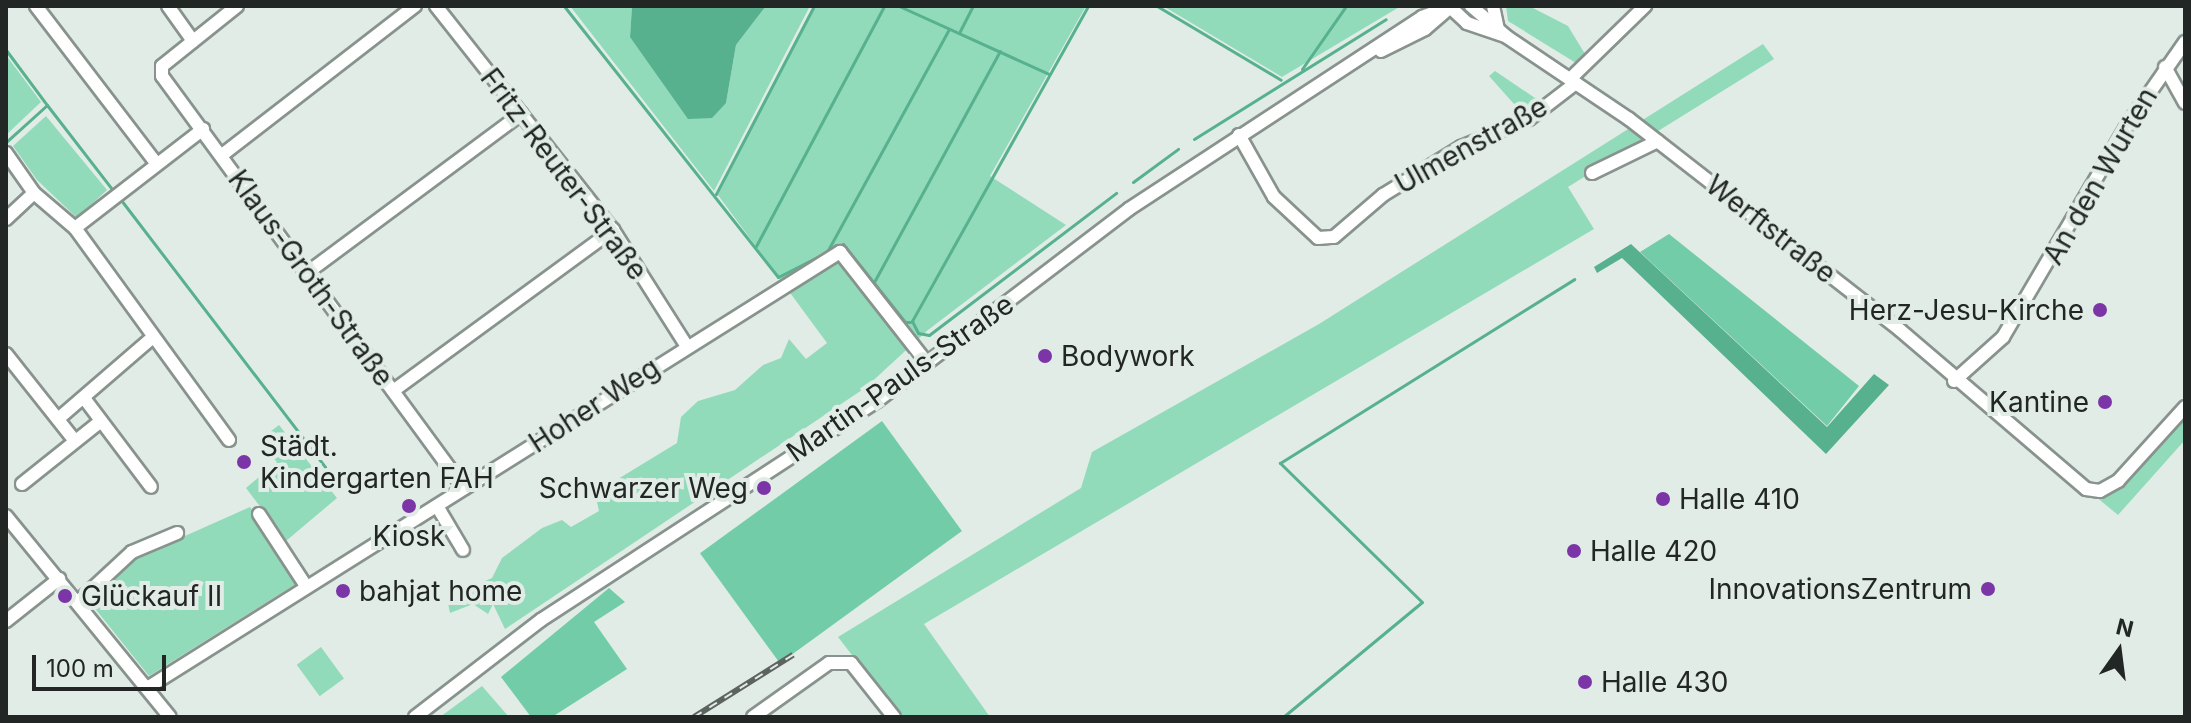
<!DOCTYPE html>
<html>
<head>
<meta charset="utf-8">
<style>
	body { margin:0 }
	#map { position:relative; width:2191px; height:723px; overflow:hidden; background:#e1ece7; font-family:Inter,sans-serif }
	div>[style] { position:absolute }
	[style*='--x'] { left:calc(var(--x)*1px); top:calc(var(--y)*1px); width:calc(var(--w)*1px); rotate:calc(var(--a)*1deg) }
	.green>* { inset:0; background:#91dbbb; transform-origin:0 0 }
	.forest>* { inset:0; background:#72cca8; transform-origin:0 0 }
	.water>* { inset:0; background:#57b18e }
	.stream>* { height:3px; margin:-1.5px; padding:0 1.5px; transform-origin:1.5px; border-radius:1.5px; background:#57b18e }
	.roads { filter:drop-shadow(2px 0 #89938e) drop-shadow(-2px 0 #89938e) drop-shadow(0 2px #89938e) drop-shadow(0 -2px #89938e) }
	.minor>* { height:12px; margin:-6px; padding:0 6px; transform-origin:6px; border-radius:6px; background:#fff }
	.rail>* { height:6px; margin-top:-3px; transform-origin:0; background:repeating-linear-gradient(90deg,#e1ece7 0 9px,#5d6361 0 18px); box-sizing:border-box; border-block:2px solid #5d6361 }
	.dots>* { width:22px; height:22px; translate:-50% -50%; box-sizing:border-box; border:4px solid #e1ece7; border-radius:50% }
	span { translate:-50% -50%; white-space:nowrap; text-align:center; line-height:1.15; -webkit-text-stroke:8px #e1ece7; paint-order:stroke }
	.street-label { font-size:28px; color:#222624 }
	.poi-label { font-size:28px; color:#222624 }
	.right { translate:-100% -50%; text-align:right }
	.left { translate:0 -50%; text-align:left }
	.frame { position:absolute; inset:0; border:8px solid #222624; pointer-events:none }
	.north { position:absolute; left:2079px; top:611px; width:80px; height:80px; -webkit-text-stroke:6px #e1ece7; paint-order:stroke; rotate:14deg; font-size:22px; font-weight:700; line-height:32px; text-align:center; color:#222624 }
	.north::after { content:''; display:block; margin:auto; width:28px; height:36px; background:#222624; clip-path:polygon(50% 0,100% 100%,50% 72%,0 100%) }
	.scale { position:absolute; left:32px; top:655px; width:134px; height:36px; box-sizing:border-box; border:4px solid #222624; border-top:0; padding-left:10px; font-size:24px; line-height:28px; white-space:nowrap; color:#222624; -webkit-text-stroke:6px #e1ece7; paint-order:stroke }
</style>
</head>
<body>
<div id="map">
	<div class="green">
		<div style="clip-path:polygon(570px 6px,632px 6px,630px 37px,726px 103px,736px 45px,766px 6px,810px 6px,714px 191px)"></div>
		<div style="clip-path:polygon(814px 6px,1086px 6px,990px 176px,1066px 225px,928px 330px,865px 388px,505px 629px,493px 604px,488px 614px,473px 604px,450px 613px,447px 598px,492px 578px,502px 558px,542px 528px,562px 520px,571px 527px,599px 511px,595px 493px,677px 443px,681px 417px,698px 401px,735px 390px,763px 365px,781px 358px,789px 339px,806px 359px,827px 343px,718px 195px)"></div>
		<div style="clip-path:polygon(1163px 6px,1401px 6px,1282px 77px)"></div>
		<div style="clip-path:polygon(1506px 6px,1529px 6px,1568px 26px,1585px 54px,1576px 63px,1508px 21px)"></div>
		<div style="clip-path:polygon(1763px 44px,1774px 59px,1568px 187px,1594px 229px,924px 624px,990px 717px,900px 717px,838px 637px,1081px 488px,1092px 452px,1319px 324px)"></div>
		<div style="clip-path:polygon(6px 55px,41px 102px,6px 135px)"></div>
		<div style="clip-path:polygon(1495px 71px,1538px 100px,1522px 113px,1489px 76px)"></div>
		<div style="clip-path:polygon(46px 116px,107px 190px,77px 218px,37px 180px,13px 146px)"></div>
		<div style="clip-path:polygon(2185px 419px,2185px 440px,2118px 515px,2095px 496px,2108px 494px)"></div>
		<div style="clip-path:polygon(279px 425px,337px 498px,286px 541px,246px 488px,277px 462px,264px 448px,266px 435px)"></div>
		<div style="clip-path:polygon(250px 507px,299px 582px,149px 676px,89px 601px,140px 556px)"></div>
		<div style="left:321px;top:647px;width:39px;height:30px;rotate:54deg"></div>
		<div style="clip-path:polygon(482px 686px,509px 717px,440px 717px)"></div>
	</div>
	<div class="forest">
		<div style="clip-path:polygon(1669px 234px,1859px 386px,1827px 426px,1640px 252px)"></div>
		<div style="left:882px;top:421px;width:136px;height:225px;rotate:54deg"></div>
		<div style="clip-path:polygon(609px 588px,625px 602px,594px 622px,627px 669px,552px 717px,531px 717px,501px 677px)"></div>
	</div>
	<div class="water">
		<div style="clip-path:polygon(632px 6px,766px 6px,736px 45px,726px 103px,712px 118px,688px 119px,630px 37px)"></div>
		<div style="clip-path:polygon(1631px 244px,1827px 427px,1874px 374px,1889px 385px,1826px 454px,1622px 258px,1597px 273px,1594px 267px)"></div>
	</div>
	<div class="stream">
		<div style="--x:564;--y:6;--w:345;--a:51.7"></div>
		<div style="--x:778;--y:277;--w:73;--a:-26.9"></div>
		<div style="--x:843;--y:244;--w:100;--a:51.5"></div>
		<div style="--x:905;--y:322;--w:5;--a:0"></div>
		<div style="--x:899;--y:6;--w:165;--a:24.4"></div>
		<div style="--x:1088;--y:6;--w:361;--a:119.2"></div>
		<div style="--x:912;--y:321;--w:13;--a:63"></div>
		<div style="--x:918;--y:333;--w:11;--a:10"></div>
		<div style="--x:929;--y:335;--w:235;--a:-37.2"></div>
		<div style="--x:1157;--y:6;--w:144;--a:30.8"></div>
		<div style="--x:960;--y:31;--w:28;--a:-63"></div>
		<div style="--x:6;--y:50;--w:69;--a:53.3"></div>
		<div style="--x:47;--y:105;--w:55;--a:137.9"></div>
		<div style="--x:1302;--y:69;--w:77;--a:-55.1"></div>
		<div style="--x:47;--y:105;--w:106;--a:52.3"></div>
		<div style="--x:1194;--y:139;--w:226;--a:-32"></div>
		<div style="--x:1133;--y:182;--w:56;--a:-36.3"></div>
		<div style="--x:716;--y:194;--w:212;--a:-62.5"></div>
		<div style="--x:121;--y:200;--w:336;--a:52.6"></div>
		<div style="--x:756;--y:246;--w:272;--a:-61.9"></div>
		<div style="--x:828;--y:250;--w:252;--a:-61.3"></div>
		<div style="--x:874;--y:282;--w:263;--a:-61.4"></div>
		<div style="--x:1283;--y:717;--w:180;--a:-39.6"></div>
		<div style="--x:1422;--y:602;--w:199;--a:-135.6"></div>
		<div style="--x:1280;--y:463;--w:347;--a:-32"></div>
	</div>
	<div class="roads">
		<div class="minor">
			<div style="--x:36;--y:6;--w:199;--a:52.6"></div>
			<div style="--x:168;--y:6;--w:43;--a:54.5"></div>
			<div style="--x:237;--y:6;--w:96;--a:141.3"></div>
			<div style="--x:162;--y:66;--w:10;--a:90"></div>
			<div style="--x:162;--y:76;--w:511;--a:53.76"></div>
			<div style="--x:436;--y:6;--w:285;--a:51.7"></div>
			<div style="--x:613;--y:230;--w:136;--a:57.6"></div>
			<div style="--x:1449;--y:6;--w:25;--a:43"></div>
			<div style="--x:1467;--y:23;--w:39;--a:19"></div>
			<div style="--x:1471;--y:6;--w:48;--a:40.7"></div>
			<div style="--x:1507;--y:37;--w:147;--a:33.9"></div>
			<div style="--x:1629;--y:119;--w:343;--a:37.9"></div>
			<div style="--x:1900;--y:330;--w:245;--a:40.5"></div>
			<div style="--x:2086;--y:489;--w:14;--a:8"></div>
			<div style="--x:2100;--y:491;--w:21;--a:-29"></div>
			<div style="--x:2118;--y:481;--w:100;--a:-47.8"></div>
			<div style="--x:1493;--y:6;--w:25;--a:78"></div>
			<div style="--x:1381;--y:51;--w:49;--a:-26.6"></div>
			<div style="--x:1425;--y:29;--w:28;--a:-41"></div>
			<div style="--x:2165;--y:67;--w:41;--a:60.9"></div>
			<div style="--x:1570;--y:79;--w:105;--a:-44.2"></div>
			<div style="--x:1239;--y:135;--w:71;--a:60.6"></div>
			<div style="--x:1274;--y:197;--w:60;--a:43"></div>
			<div style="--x:1318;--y:238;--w:16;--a:-4"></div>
			<div style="--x:1334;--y:237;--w:65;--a:-40.6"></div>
			<div style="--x:1383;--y:195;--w:92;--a:-31.6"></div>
			<div style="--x:1461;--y:147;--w:74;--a:-22.4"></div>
			<div style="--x:1529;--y:119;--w:59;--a:-37.5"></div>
			<div style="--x:6;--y:153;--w:49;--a:55"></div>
			<div style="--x:34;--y:193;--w:54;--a:40.5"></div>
			<div style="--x:75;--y:228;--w:262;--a:54"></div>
			<div style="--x:222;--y:155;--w:244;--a:-37.7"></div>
			<div style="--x:1592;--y:173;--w:73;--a:-25.9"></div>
			<div style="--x:6;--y:219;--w:38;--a:-43"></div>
			<div style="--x:75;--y:228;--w:162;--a:-37.7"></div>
			<div style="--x:307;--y:273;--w:267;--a:-36.6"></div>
			<div style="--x:6;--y:354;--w:111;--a:51.6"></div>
			<div style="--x:1954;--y:381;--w:66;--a:-41.9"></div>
			<div style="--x:2003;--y:337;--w:247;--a:-59.6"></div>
			<div style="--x:2128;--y:124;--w:100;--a:-55.2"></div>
			<div style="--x:393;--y:391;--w:273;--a:-36.2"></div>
			<div style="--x:84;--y:398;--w:111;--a:53"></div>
			<div style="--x:58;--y:419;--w:124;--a:-40.8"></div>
			<div style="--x:22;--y:484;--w:101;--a:-38.6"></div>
			<div style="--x:437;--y:506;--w:51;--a:59.4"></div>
			<div style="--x:259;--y:514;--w:86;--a:56.9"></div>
			<div style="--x:6;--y:516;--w:259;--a:50.8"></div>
			<div style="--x:78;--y:602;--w:74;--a:-42.8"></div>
			<div style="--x:132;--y:552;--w:49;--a:-22.9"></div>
			<div style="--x:6;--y:621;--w:68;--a:-38.4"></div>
			<div style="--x:147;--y:688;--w:819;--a:-32.18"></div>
			<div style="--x:840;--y:252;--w:141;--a:51.9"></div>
			<div style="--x:415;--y:717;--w:159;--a:-37.6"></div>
			<div style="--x:541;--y:620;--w:401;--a:-33.1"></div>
			<div style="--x:877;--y:401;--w:317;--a:-37.3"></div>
			<div style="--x:1129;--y:209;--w:350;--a:-33.2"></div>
			<div style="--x:1422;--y:17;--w:30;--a:-20"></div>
			<div style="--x:753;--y:717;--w:93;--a:-35.4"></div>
			<div style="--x:829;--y:663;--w:22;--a:0"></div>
			<div style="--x:851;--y:663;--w:69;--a:51.5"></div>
		</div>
	</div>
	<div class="rail">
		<div style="--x:694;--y:717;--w:117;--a:-32.1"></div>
	</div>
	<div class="dots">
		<div style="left:2100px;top:310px;background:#7c35a7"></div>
		<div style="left:1045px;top:356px;background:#7c35a7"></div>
		<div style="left:2105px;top:402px;background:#7c35a7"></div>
		<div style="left:244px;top:462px;background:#7c35a7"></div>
		<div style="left:764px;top:488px;background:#7c35a7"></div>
		<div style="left:1663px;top:499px;background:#7c35a7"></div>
		<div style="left:409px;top:506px;background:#7c35a7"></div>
		<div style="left:1574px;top:551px;background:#7c35a7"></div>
		<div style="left:1988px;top:589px;background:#7c35a7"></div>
		<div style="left:343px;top:591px;background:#7c35a7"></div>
		<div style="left:65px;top:596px;background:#7c35a7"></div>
		<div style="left:1585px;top:682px;background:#7c35a7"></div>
	</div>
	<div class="street-label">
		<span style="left:1471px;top:145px;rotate:-29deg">Ulmenstraße</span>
		<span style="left:564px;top:174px;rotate:53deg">Fritz-Reuter-Straße</span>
		<span style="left:2100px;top:176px;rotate:-60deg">An den Wurten</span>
		<span style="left:1771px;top:229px;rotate:38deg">Werftstraße</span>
		<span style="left:311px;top:278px;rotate:54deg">Klaus-Groth-Straße</span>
		<span style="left:900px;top:378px;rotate:-35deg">Martin-Pauls-Straße</span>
		<span style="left:594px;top:405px;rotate:-33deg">Hoher Weg</span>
	</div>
	<div class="poi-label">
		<span class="right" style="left:2084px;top:310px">Herz-Jesu-Kirche</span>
		<span class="left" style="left:1061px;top:356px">Bodywork</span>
		<span class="right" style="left:2089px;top:402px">Kantine</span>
		<span class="left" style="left:260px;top:462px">Städt.<br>Kindergarten FAH</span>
		<span class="right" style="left:748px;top:488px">Schwarzer Weg</span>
		<span class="left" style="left:1679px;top:499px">Halle 410</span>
		<span style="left:409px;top:536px">Kiosk</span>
		<span class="left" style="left:1590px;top:551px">Halle 420</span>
		<span class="right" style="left:1972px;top:589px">InnovationsZentrum</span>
		<span class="left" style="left:359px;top:591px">bahjat home</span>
		<span class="left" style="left:81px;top:596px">Glückauf II</span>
		<span class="left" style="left:1601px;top:682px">Halle 430</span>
	</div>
	<div class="frame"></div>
	<div class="north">N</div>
	<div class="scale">100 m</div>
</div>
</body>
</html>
